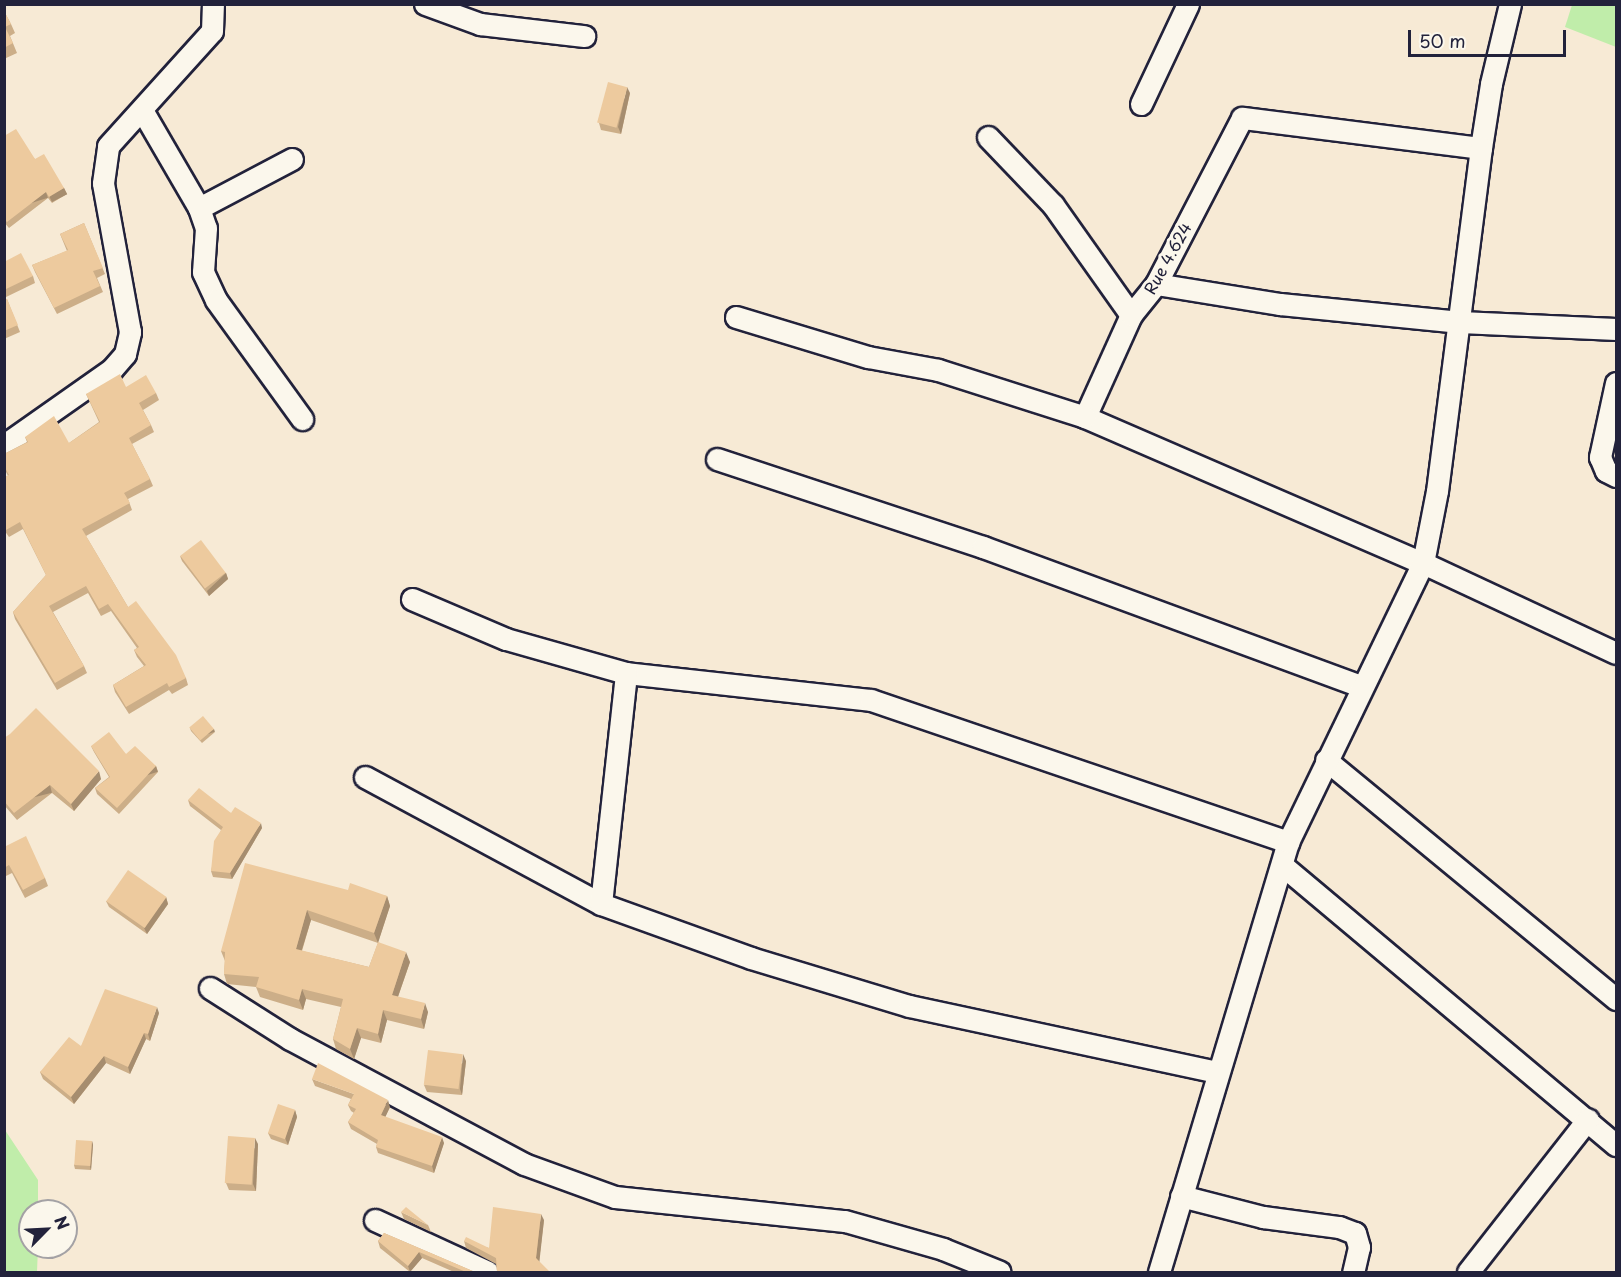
<!DOCTYPE html>
<html>
<head>
<meta charset="utf-8">
<style>
	body { margin:0 }
	#map { position:relative; width:1621px; height:1277px; overflow:hidden; background:#f7ead5; font-family:"Playpen Sans",sans-serif }
	div>[style] { position:absolute }
	[style*='--x'] { left:calc(var(--x)*1px); top:calc(var(--y)*1px); width:calc(var(--w)*1px); rotate:calc(var(--a)*1deg) }
	.green>* { inset:0; background:#c0edaa }
	.roads { filter:drop-shadow(2px 0 #22223b) drop-shadow(-2px 0 #22223b) drop-shadow(0 2px #22223b) drop-shadow(0 -2px #22223b) }
	.street>* { height:21px; margin:-10.5px; padding:0 10.5px; transform-origin:10.5px; border-radius:10.5px; background:#fbf7ec }
	.wall>* { inset:0; background:#ccae88 }
	.shaded-wall>* { inset:0; background:#a68d6f; transform-origin:0 0 }
	.building>* { inset:0; background:#edca9e; transform-origin:0 0 }
	span { translate:-50% -50%; white-space:nowrap; text-align:center; line-height:1.15; -webkit-text-stroke:6px #fbf7ec; paint-order:stroke }
	.street-label { font-size:16px; color:#22223b }
	.frame { position:absolute; inset:0; border:6px solid #22223b; pointer-events:none }
	.north { position:absolute; left:18px; top:1199px; width:60px; height:60px; box-sizing:border-box; background:#fbf7ec; border:2px solid #a4a2a5; border-radius:50%; rotate:66deg; font-size:16px; font-weight:700; line-height:24px; text-align:center; color:#22223b }
	.north::after { content:''; display:block; margin:auto; width:21px; height:27px; background:#22223b; clip-path:polygon(50% 0,100% 100%,50% 72%,0 100%) }
	.scale { position:absolute; left:1408px; top:30px; width:158px; height:27px; box-sizing:border-box; border:3px solid #22223b; border-top:0; padding-left:8px; font-size:18px; line-height:21px; white-space:nowrap; color:#22223b; -webkit-text-stroke:4px #fbf7ec; paint-order:stroke }
</style>
</head>
<body>
<div id="map">
	<div class="green">
		<div style="clip-path:polygon(1572px 5px,1616px 5px,1616px 47px,1565px 27px)"></div>
		<div style="clip-path:polygon(5px 1130px,38px 1180px,38px 1211px,30px 1211px,30px 1247px,38px 1247px,37px 1272px,5px 1272px)"></div>
	</div>
	<div class="roads">
		<div class="street">
			<div style="--x:425;--y:4;--w:59;--a:20"></div>
			<div style="--x:480;--y:24;--w:105;--a:6.6"></div>
			<div style="--x:1510;--y:4;--w:82;--a:103.4"></div>
			<div style="--x:1491;--y:84;--w:65;--a:98.9"></div>
			<div style="--x:1481;--y:148;--w:241;--a:-172.8"></div>
			<div style="--x:1242;--y:118;--w:187;--a:117.4"></div>
			<div style="--x:1156;--y:284;--w:40;--a:129"></div>
			<div style="--x:1131;--y:315;--w:112;--a:114.3"></div>
			<div style="--x:1085;--y:417;--w:368;--a:23.4"></div>
			<div style="--x:1423;--y:563;--w:213;--a:25"></div>
			<div style="--x:1141;--y:104;--w:110;--a:-64.8"></div>
			<div style="--x:142;--y:110;--w:113;--a:59.8"></div>
			<div style="--x:199;--y:208;--w:21;--a:71"></div>
			<div style="--x:206;--y:228;--w:44;--a:93.9"></div>
			<div style="--x:203;--y:272;--w:31;--a:65"></div>
			<div style="--x:216;--y:300;--w:147;--a:54.1"></div>
			<div style="--x:988;--y:137;--w:94;--a:46.3"></div>
			<div style="--x:1053;--y:205;--w:135;--a:54.7"></div>
			<div style="--x:199;--y:208;--w:105;--a:-27.8"></div>
			<div style="--x:1156;--y:284;--w:126;--a:9.2"></div>
			<div style="--x:1280;--y:304;--w:181;--a:5.7"></div>
			<div style="--x:1460;--y:322;--w:156;--a:2.6"></div>
			<div style="--x:736;--y:317;--w:138;--a:16.9"></div>
			<div style="--x:868;--y:357;--w:71;--a:10.5"></div>
			<div style="--x:938;--y:370;--w:154;--a:17.7"></div>
			<div style="--x:1616;--y:383;--w:76;--a:102.2"></div>
			<div style="--x:1600;--y:457;--w:15;--a:67"></div>
			<div style="--x:1606;--y:471;--w:11;--a:27"></div>
			<div style="--x:4;--y:445;--w:132;--a:-35.1"></div>
			<div style="--x:112;--y:369;--w:20;--a:-49"></div>
			<div style="--x:125;--y:354;--w:23;--a:-77"></div>
			<div style="--x:130;--y:332;--w:151;--a:-100.3"></div>
			<div style="--x:103;--y:183;--w:37;--a:-82"></div>
			<div style="--x:108;--y:146;--w:155;--a:-47.9"></div>
			<div style="--x:212;--y:31;--w:27;--a:-88"></div>
			<div style="--x:717;--y:459;--w:280;--a:18.3"></div>
			<div style="--x:983;--y:547;--w:403;--a:20.2"></div>
			<div style="--x:412;--y:599;--w:102;--a:23.1"></div>
			<div style="--x:506;--y:639;--w:125;--a:15.8"></div>
			<div style="--x:626;--y:673;--w:246;--a:6.3"></div>
			<div style="--x:871;--y:700;--w:441;--a:18.8"></div>
			<div style="--x:1326;--y:760;--w:376;--a:39.5"></div>
			<div style="--x:365;--y:777;--w:268;--a:28.3"></div>
			<div style="--x:601;--y:904;--w:159;--a:19.8"></div>
			<div style="--x:751;--y:958;--w:165;--a:16.9"></div>
			<div style="--x:909;--y:1006;--w:314;--a:12.1"></div>
			<div style="--x:1282;--y:865;--w:436;--a:40"></div>
			<div style="--x:601;--y:904;--w:232;--a:-83.8"></div>
			<div style="--x:210;--y:988;--w:95;--a:32.5"></div>
			<div style="--x:290;--y:1039;--w:265;--a:28.1"></div>
			<div style="--x:524;--y:1164;--w:97;--a:19.9"></div>
			<div style="--x:615;--y:1197;--w:231;--a:6"></div>
			<div style="--x:845;--y:1221;--w:102;--a:15.9"></div>
			<div style="--x:943;--y:1249;--w:61;--a:22"></div>
			<div style="--x:1181;--y:1196;--w:85;--a:14.4"></div>
			<div style="--x:1263;--y:1217;--w:77;--a:7.5"></div>
			<div style="--x:1339;--y:1227;--w:17;--a:21"></div>
			<div style="--x:1355;--y:1233;--w:15;--a:74"></div>
			<div style="--x:1359;--y:1247;--w:26;--a:103"></div>
			<div style="--x:375;--y:1220;--w:124;--a:24.7"></div>
			<div style="--x:1159;--y:1272;--w:449;--a:-73.3"></div>
			<div style="--x:1288;--y:842;--w:310;--a:-64.2"></div>
			<div style="--x:1423;--y:563;--w:73;--a:-79"></div>
			<div style="--x:1437;--y:491;--w:346;--a:-82.7"></div>
			<div style="--x:1468;--y:1272;--w:194;--a:-51.9"></div>
		</div>
	</div>
	<div class="wall">
		<div style="clip-path:polygon(4px 11px,11px 24px,15px 33px,10px 36px,17px 53px,4px 59px)"></div>
		<div style="clip-path:polygon(630px 93px,621px 134px,601px 130px,599px 123px)"></div>
		<div style="clip-path:polygon(4px 136px,35px 159px,64px 188px,67px 194px,52px 203px,48px 198px,9px 228px,4px 222px)"></div>
		<div style="clip-path:polygon(84px 223px,105px 274px,97px 278px,103px 292px,57px 314px,35px 272px,32px 265px,67px 251px,60px 234px)"></div>
		<div style="clip-path:polygon(4px 262px,33px 276px,35px 283px,4px 298px)"></div>
		<div style="clip-path:polygon(4px 299px,7px 299px,20px 332px,4px 339px)"></div>
		<div style="clip-path:polygon(126px 387px,156px 393px,159px 400px,143px 410px,151px 425px,154px 432px,132px 444px,150px 479px,153px 486px,128px 499px,132px 510px,86px 536px,128px 607px,186px 678px,188px 685px,172px 694px,169px 690px,129px 714px,115px 692px,113px 685px,144px 666px,137px 657px,134px 650px,137px 648px,111px 611px,101px 616px,88px 593px,53px 612px,84px 666px,87px 673px,57px 690px,15px 619px,13px 612px,46px 575px,23px 529px,9px 537px,4px 530px,4px 477px,8px 476px,4px 468px,4px 454px,27px 442px,25px 437px,69px 443px,99px 422px,86px 394px)"></div>
		<div style="clip-path:polygon(180px 556px,226px 573px,228px 579px,209px 596px,182px 561px)"></div>
		<div style="clip-path:polygon(190px 728px,215px 732px,202px 743px,191px 731px)"></div>
		<div style="clip-path:polygon(4px 738px,101px 779px,74px 811px,52px 793px,17px 820px,4px 805px)"></div>
		<div style="clip-path:polygon(91px 746px,126px 754px,156px 766px,158px 772px,119px 814px,97px 794px,95px 788px,109px 777px,94px 752px)"></div>
		<div style="clip-path:polygon(188px 800px,231px 813px,262px 828px,232px 879px,213px 877px,211px 871px,221px 830px,190px 806px)"></div>
		<div style="clip-path:polygon(4px 847px,45px 878px,48px 886px,25px 898px,12px 873px,4px 877px)"></div>
		<div style="clip-path:polygon(evenodd,348px 890px,387px 896px,390px 906px,378px 942px,410px 962px,398px 997px,428px 1012px,424px 1029px,387px 1020px,381px 1043px,361px 1038px,354px 1059px,336px 1049px,333px 1039px,341px 1007px,306px 999px,303px 1010px,260px 997px,256px 987px,227px 984px,224px 974px,225px 961px,221px 951px,348px 890px,311px 920px,378px 943px,369px 967px,302px 951px,311px 920px)"></div>
		<div style="clip-path:polygon(166px 897px,168px 904px,147px 934px,109px 907px,106px 901px)"></div>
		<div style="clip-path:polygon(159px 1013px,150px 1041px,146px 1039px,130px 1074px,106px 1063px,74px 1104px,43px 1079px,40px 1072px,81px 1046px)"></div>
		<div style="clip-path:polygon(466px 1061px,462px 1095px,427px 1092px,424px 1085px)"></div>
		<div style="clip-path:polygon(312px 1079px,390px 1107px,385px 1117px,444px 1143px,434px 1173px,378px 1153px,376px 1147px,377px 1144px,351px 1129px,348px 1122px,354px 1113px,351px 1111px,348px 1105px,351px 1099px,315px 1086px)"></div>
		<div style="clip-path:polygon(295px 1110px,297px 1117px,288px 1145px,271px 1139px,268px 1133px)"></div>
		<div style="clip-path:polygon(92px 1141px,93px 1145px,91px 1170px,75px 1169px,74px 1165px)"></div>
		<div style="clip-path:polygon(258px 1144px,256px 1191px,229px 1190px,226px 1183px)"></div>
		<div style="clip-path:polygon(401px 1212px,428px 1225px,431px 1232px,404px 1219px)"></div>
		<div style="clip-path:polygon(544px 1220px,539px 1261px,497px 1271px,496px 1264px,466px 1248px,464px 1241px,489px 1248px)"></div>
		<div style="clip-path:polygon(384px 1233px,475px 1272px,454px 1272px,422px 1258px,410px 1272px,380px 1248px,378px 1241px)"></div>
	</div>
	<div class="shaded-wall">
		<div style="clip-path:polygon(627px 87px,630px 93px,621px 134px,618px 127px)"></div>
		<div style="left:64px;top:188px;width:7px;height:17px;rotate:63deg"></div>
		<div style="left:46px;top:192px;width:6px;height:49px;rotate:72deg"></div>
		<div style="clip-path:polygon(226px 573px,228px 579px,209px 596px,207px 591px)"></div>
		<div style="left:214px;top:729px;width:3px;height:17px;rotate:72deg"></div>
		<div style="left:156px;top:766px;width:6px;height:57px;rotate:72deg"></div>
		<div style="clip-path:polygon(99px 771px,101px 779px,74px 811px,71px 804px)"></div>
		<div style="left:50px;top:785px;width:8px;height:46px;rotate:76deg"></div>
		<div style="clip-path:polygon(261px 823px,262px 828px,232px 879px,230px 873px)"></div>
		<div style="clip-path:polygon(387px 896px,390px 906px,378px 943px,374px 933px)"></div>
		<div style="clip-path:polygon(166px 897px,168px 904px,147px 934px,144px 928px)"></div>
		<div style="clip-path:polygon(307px 910px,311px 920px,299px 959px,296px 949px)"></div>
		<div style="clip-path:polygon(406px 952px,410px 962px,395px 1005px,392px 995px)"></div>
		<div style="clip-path:polygon(302px 989px,306px 999px,303px 1010px,299px 1000px)"></div>
		<div style="clip-path:polygon(425px 1003px,428px 1012px,424px 1029px,421px 1019px)"></div>
		<div style="clip-path:polygon(157px 1007px,159px 1013px,150px 1041px,148px 1034px)"></div>
		<div style="clip-path:polygon(383px 1010px,387px 1020px,381px 1043px,378px 1034px)"></div>
		<div style="clip-path:polygon(357px 1028px,361px 1038px,354px 1059px,350px 1049px)"></div>
		<div style="clip-path:polygon(144px 1033px,146px 1039px,130px 1074px,128px 1067px)"></div>
		<div style="clip-path:polygon(463px 1054px,466px 1061px,462px 1095px,460px 1089px)"></div>
		<div style="clip-path:polygon(104px 1056px,106px 1063px,74px 1104px,71px 1097px)"></div>
		<div style="clip-path:polygon(388px 1100px,390px 1107px,383px 1122px,381px 1115px)"></div>
		<div style="clip-path:polygon(295px 1110px,297px 1117px,288px 1145px,285px 1138px)"></div>
		<div style="clip-path:polygon(442px 1137px,444px 1143px,434px 1173px,432px 1166px)"></div>
		<div style="clip-path:polygon(255px 1138px,258px 1144px,256px 1191px,253px 1184px)"></div>
		<div style="clip-path:polygon(92px 1141px,93px 1145px,91px 1170px,90px 1167px)"></div>
		<div style="clip-path:polygon(541px 1214px,544px 1220px,539px 1265px,536px 1258px)"></div>
		<div style="clip-path:polygon(419px 1252px,422px 1258px,410px 1272px,408px 1266px)"></div>
	</div>
	<div class="building">
		<div style="clip-path:polygon(4px 11px,11px 24px,5px 27px,13px 43px,4px 48px)"></div>
		<div style="left:608px;top:82px;width:20px;height:42px;rotate:15deg"></div>
		<div style="clip-path:polygon(16px 129px,35px 159px,44px 154px,64px 188px,49px 197px,46px 192px,7px 222px,4px 219px,4px 136px)"></div>
		<div style="clip-path:polygon(84px 223px,103px 268px,93px 271px,100px 286px,54px 308px,32px 265px,68px 250px,60px 234px)"></div>
		<div style="clip-path:polygon(21px 253px,33px 276px,4px 290px,4px 262px)"></div>
		<div style="clip-path:polygon(4px 299px,7px 299px,18px 325px,4px 331px)"></div>
		<div style="clip-path:polygon(120px 374px,126px 387px,146px 375px,156px 393px,139px 403px,151px 425px,129px 438px,150px 479px,124px 493px,130px 503px,82px 529px,128px 607px,136px 601px,176px 655px,186px 678px,169px 687px,167px 683px,126px 707px,113px 685px,146px 665px,134px 650px,139px 647px,108px 604px,99px 609px,86px 586px,49px 606px,84px 666px,55px 683px,13px 612px,46px 575px,20px 522px,6px 530px,4px 528px,4px 477px,9px 475px,4px 466px,4px 454px,28px 442px,25px 437px,54px 416px,69px 443px,100px 422px,86px 394px)"></div>
		<div style="left:201px;top:540px;width:41px;height:26px;rotate:53deg"></div>
		<div style="clip-path:polygon(36px 708px,99px 771px,71px 804px,50px 785px,14px 813px,4px 801px,4px 738px,10px 734px)"></div>
		<div style="left:203px;top:716px;width:17px;height:18px;rotate:50deg"></div>
		<div style="clip-path:polygon(109px 732px,126px 754px,135px 746px,156px 766px,117px 808px,95px 788px,110px 777px,91px 746px)"></div>
		<div style="clip-path:polygon(199px 788px,231px 813px,235px 807px,261px 823px,230px 873px,211px 871px,214px 841px,223px 827px,188px 800px)"></div>
		<div style="clip-path:polygon(26px 836px,45px 878px,23px 890px,9px 865px,4px 868px,4px 847px)"></div>
		<div style="clip-path:polygon(245px 863px,348px 890px,350px 883px,387px 896px,374px 933px,307px 910px,296px 949px,369px 967px,378px 942px,406px 952px,392px 995px,425px 1003px,421px 1019px,383px 1010px,378px 1034px,357px 1028px,350px 1049px,333px 1039px,343px 999px,302px 989px,299px 1000px,256px 987px,259px 977px,224px 974px,225px 952px,221px 951px)"></div>
		<div style="left:128px;top:870px;width:47px;height:38px;rotate:35deg"></div>
		<div style="clip-path:polygon(105px 989px,157px 1007px,148px 1034px,144px 1033px,128px 1067px,104px 1056px,71px 1097px,40px 1072px,69px 1037px,81px 1046px)"></div>
		<div style="left:428px;top:1050px;width:35px;height:35px;rotate:7deg"></div>
		<div style="clip-path:polygon(318px 1063px,388px 1100px,381px 1115px,442px 1137px,432px 1166px,376px 1147px,378px 1140px,348px 1122px,356px 1109px,348px 1105px,354px 1094px,312px 1079px)"></div>
		<div style="left:278px;top:1104px;width:18px;height:31px;rotate:19deg"></div>
		<div style="left:228px;top:1136px;width:27px;height:47px;rotate:4deg"></div>
		<div style="left:76px;top:1140px;width:16px;height:25px;rotate:4deg"></div>
		<div style="clip-path:polygon(406px 1207px,428px 1225px,401px 1212px)"></div>
		<div style="clip-path:polygon(493px 1207px,541px 1214px,536px 1258px,550px 1272px,495px 1272px,497px 1271px,496px 1258px,464px 1241px,466px 1237px,489px 1248px)"></div>
		<div style="clip-path:polygon(384px 1233px,475px 1272px,466px 1272px,419px 1252px,408px 1266px,378px 1241px)"></div>
	</div>
	<div class="street-label">
		<span style="left:1167px;top:258px;rotate:-61deg">Rue 4.624</span>
	</div>
	<div class="frame"></div>
	<div class="north">N</div>
	<div class="scale">50 m</div>
</div>
</body>
</html>
